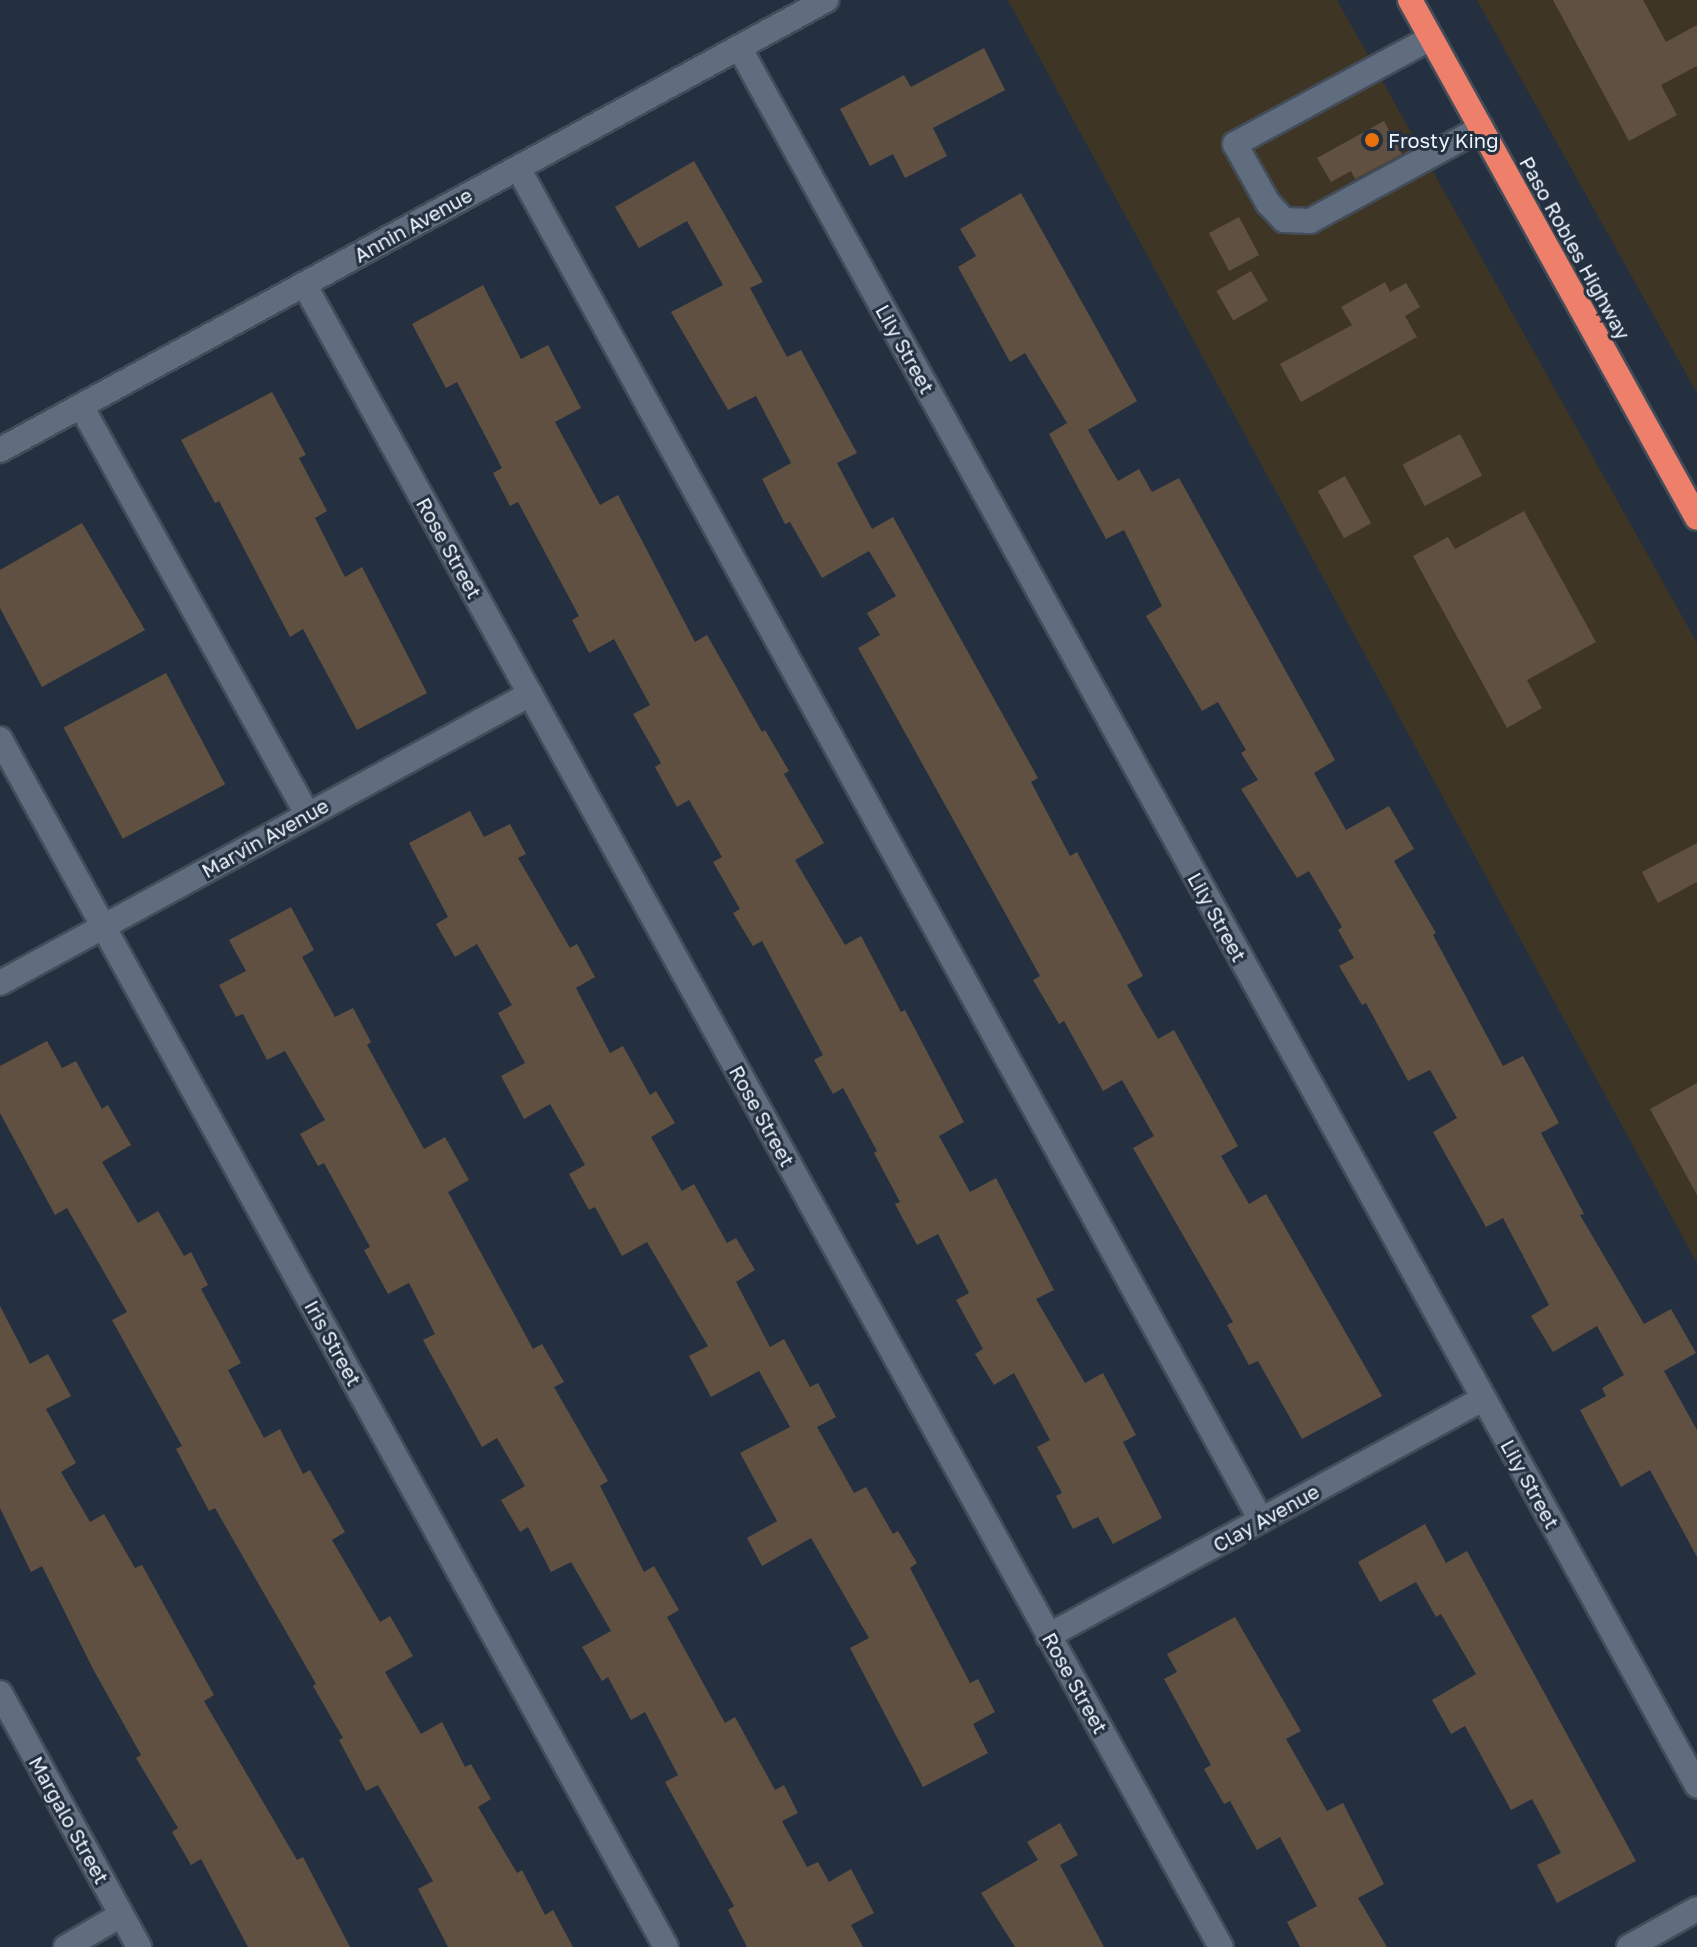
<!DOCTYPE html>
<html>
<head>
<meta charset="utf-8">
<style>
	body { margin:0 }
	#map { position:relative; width:1697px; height:1947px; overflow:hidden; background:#24303f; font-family:"Golos Text",sans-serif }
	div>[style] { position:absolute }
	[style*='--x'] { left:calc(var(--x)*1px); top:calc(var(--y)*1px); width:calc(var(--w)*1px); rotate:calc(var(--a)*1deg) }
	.commercial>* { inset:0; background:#3f3525 }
	.building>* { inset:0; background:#605041; transform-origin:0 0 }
	.roads { filter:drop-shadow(2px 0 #434d59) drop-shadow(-2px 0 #434d59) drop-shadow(0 2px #434d59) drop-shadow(0 -2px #434d59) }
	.minor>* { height:24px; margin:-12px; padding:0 12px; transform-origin:12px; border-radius:12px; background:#5f6d7e }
	.highway>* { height:24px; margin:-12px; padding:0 12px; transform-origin:12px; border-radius:12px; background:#ed7f6b }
	.dots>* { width:22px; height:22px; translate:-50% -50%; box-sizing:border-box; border:4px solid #24303f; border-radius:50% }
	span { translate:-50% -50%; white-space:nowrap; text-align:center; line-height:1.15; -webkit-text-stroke:6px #24303f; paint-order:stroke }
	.poi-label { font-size:20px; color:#edf5ff }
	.left { translate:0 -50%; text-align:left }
	.street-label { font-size:20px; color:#edf5ff }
</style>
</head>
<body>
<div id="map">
	<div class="commercial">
		<div style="clip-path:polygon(1008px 0,1337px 0,1697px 643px,1697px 1263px)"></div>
		<div style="clip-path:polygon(1477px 0,1697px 0,1697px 393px)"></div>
	</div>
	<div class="building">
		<div style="clip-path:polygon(1553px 0,1643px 0,1666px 42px,1697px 25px,1697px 66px,1661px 85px,1677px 115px,1629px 141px)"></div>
		<div style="clip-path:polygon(984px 48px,1005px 90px,933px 128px,947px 156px,905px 178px,893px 154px,870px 166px,840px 109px,904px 75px,911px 87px)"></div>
		<div style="clip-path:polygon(1384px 121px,1402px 154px,1355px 179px,1351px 171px,1331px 182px,1317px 158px)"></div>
		<div style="clip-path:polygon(694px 161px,763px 282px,750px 288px,787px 357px,801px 350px,857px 453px,837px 463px,872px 529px,893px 517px,1038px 778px,1031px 782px,1070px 856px,1077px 852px,1143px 976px,1127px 985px,1158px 1039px,1174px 1030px,1238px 1146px,1221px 1156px,1249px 1204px,1266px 1194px,1382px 1396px,1302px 1439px,1258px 1361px,1249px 1365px,1227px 1325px,1233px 1322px,1133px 1148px,1154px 1136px,1122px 1080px,1103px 1091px,1064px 1021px,1059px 1024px,1033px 980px,1040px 976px,858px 648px,880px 635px,867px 613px,896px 596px,869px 551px,822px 578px,790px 522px,785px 524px,762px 479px,791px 463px,756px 396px,728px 410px,671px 312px,723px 285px,701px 246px,687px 221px,639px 248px,615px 207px)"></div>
		<div style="clip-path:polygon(1021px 193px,1137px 401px,1088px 430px,1118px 481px,1139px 469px,1152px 492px,1179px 478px,1335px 760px,1314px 773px,1346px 830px,1389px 806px,1414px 849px,1394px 861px,1436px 933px,1433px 935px,1503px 1066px,1523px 1056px,1559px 1123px,1541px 1133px,1584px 1214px,1580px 1215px,1644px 1324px,1671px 1309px,1696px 1353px,1664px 1371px,1697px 1430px,1697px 1557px,1650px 1470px,1621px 1487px,1580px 1410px,1606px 1396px,1602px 1388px,1624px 1375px,1597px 1326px,1553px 1352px,1531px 1316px,1549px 1305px,1503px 1218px,1486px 1227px,1433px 1132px,1457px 1118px,1430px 1070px,1408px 1081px,1366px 1003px,1362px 1005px,1339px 966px,1354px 958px,1338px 930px,1342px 927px,1309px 871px,1297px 878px,1241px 789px,1258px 780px,1241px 753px,1246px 750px,1218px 702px,1202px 711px,1146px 616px,1162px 606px,1124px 530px,1106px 539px,1049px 434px,1067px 423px,1025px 353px,1010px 362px,958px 267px,976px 256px,960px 229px)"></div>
		<div style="left:1239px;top:217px;width:43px;height:34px;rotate:62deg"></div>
		<div style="left:1251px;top:271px;width:34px;height:40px;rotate:60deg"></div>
		<div style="clip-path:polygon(1385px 282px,1390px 292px,1406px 283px,1420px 307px,1405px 316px,1417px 337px,1301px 402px,1280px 364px,1352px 325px,1341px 307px)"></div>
		<div style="clip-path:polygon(483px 285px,521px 359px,548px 345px,581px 408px,555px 422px,600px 505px,618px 495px,695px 642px,707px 635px,762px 732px,765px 730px,789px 771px,784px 774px,824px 843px,795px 860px,845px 945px,861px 936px,901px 1012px,905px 1010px,964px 1122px,939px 1136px,970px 1192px,996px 1178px,1054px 1290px,1036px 1299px,1085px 1383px,1103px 1373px,1136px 1435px,1123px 1442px,1162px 1518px,1113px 1544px,1098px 1517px,1073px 1529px,1056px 1496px,1062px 1493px,1037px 1447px,1050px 1440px,1014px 1373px,994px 1385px,975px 1354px,983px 1349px,956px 1300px,969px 1293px,938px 1234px,917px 1245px,895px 1204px,900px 1202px,874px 1153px,877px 1151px,843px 1088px,833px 1094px,814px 1060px,823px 1055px,762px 941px,753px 946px,733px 913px,740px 909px,713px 862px,722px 857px,689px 800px,677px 807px,655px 767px,661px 763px,633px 714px,650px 705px,614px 639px,589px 653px,572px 620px,579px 616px,518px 502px,510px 506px,493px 473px,502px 468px,457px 382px,446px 388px,412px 324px)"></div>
		<div style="clip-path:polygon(272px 392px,306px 455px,299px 458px,327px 511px,315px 518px,345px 577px,362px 567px,427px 693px,357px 730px,303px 629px,290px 637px,219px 501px,215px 503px,181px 440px)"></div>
		<div style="left:1460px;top:434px;width:47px;height:65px;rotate:62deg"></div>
		<div style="left:1345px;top:476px;width:54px;height:31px;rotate:61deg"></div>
		<div style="clip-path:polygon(1524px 511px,1596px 642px,1527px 680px,1542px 708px,1507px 728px,1413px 556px,1448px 537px,1455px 549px)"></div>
		<div style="clip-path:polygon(82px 523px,145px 630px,42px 687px,0 608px,0 570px)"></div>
		<div style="left:166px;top:673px;width:126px;height:116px;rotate:62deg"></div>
		<div style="clip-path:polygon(470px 811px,484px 837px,510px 824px,526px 854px,518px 858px,570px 948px,577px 944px,595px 977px,576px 988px,610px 1053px,623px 1046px,650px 1095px,656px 1091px,675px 1123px,651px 1137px,682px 1191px,694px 1184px,727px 1243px,736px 1238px,755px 1270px,736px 1282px,770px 1347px,784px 1339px,810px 1387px,818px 1383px,836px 1417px,817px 1427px,854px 1493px,866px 1487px,893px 1534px,898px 1531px,917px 1563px,910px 1568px,970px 1683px,978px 1679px,995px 1712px,973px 1724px,988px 1753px,923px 1787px,850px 1648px,869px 1638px,811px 1538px,762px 1566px,747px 1538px,777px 1521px,740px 1453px,790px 1427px,759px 1371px,711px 1397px,689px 1356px,708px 1346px,647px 1242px,622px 1256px,595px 1207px,589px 1210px,569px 1174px,585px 1165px,550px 1104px,524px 1119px,501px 1076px,525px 1063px,498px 1013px,512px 1005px,477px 944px,455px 957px,436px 924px,448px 917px,409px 843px)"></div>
		<div style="clip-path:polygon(1697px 843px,1697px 882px,1658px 903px,1642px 872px)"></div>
		<div style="clip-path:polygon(291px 907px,314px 950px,302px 957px,335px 1017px,353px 1008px,371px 1042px,367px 1045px,424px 1149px,445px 1137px,469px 1180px,448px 1192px,533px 1349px,542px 1344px,564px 1382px,554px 1387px,608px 1481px,600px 1486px,644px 1572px,654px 1566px,679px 1610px,667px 1617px,725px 1723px,735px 1717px,775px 1790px,784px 1785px,798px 1813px,782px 1821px,807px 1867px,818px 1862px,829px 1882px,851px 1869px,874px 1913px,851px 1925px,863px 1947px,747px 1947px,728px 1910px,734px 1906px,665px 1782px,678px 1775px,645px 1712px,631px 1720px,608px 1677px,602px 1681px,582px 1647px,611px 1631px,571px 1562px,551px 1572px,528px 1527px,520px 1532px,501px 1500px,525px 1486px,497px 1438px,482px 1447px,423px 1340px,435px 1334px,409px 1283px,388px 1294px,364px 1250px,370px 1247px,324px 1163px,318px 1166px,300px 1134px,325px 1120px,285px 1051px,267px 1060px,243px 1014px,236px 1017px,219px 985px,246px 971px,229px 940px)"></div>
		<div style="clip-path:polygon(47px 1041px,62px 1068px,76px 1061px,102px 1109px,108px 1105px,131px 1145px,102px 1162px,138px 1223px,158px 1211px,184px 1256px,191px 1252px,208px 1285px,201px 1289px,241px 1363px,228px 1370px,264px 1438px,280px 1429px,303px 1474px,310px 1470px,345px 1532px,332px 1540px,380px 1622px,390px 1616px,413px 1656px,385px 1672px,421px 1734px,442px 1722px,465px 1767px,471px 1764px,491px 1799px,478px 1807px,517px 1873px,522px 1870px,545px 1915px,553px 1910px,573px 1947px,448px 1947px,418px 1889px,433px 1881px,378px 1785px,366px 1791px,339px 1740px,343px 1738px,313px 1686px,316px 1684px,215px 1508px,209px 1511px,176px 1449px,182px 1446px,112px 1320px,127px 1312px,67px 1208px,55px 1215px,0 1113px,0 1066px)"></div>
		<div style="clip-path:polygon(1697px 1083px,1697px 1195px,1650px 1109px)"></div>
		<div style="clip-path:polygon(0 1306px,30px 1364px,48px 1354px,71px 1396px,46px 1409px,76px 1463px,61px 1472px,90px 1522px,104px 1514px,135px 1568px,142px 1565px,214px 1695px,204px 1701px,297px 1860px,303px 1857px,350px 1947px,248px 1947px,201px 1859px,191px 1865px,172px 1832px,178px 1828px,136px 1758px,141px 1755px,93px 1669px,42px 1566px,31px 1572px,0 1508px)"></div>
		<div style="clip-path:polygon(1425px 1524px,1446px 1563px,1467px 1551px,1636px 1861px,1557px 1903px,1537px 1865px,1561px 1853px,1532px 1799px,1511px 1810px,1465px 1726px,1451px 1734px,1432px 1700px,1476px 1674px,1441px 1614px,1436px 1617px,1416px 1582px,1380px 1602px,1358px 1562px)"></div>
		<div style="clip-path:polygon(1235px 1617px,1301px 1731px,1286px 1739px,1327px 1811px,1343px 1803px,1384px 1884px,1358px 1898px,1387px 1947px,1300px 1947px,1287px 1922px,1317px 1906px,1280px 1837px,1257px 1850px,1230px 1801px,1224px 1804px,1204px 1769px,1211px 1765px,1164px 1679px,1177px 1672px,1167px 1654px)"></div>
		<div style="clip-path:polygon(1060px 1823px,1078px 1855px,1060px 1865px,1104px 1947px,1015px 1947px,981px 1893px,1038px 1860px,1027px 1842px)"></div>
	</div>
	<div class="roads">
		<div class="minor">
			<div style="--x:1431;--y:38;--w:223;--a:151.6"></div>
			<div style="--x:1235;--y:144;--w:68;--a:60.8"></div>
			<div style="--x:1268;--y:203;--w:23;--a:47"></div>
			<div style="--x:1284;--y:220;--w:26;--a:2"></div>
			<div style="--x:1310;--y:221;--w:195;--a:-28.5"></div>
			<div style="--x:739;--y:47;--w:1985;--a:61.14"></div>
			<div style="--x:518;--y:168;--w:1543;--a:61.21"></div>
			<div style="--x:304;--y:284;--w:1899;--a:61.13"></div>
			<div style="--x:81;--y:406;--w:468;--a:61"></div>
			<div style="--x:0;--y:450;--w:941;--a:-28.58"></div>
			<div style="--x:0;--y:739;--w:1379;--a:61.13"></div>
			<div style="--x:0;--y:983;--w:604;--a:-28.6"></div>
			<div style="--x:1048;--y:1636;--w:495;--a:-28.6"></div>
			<div style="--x:0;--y:1693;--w:290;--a:61.3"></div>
			<div style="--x:66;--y:1947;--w:64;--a:-30.2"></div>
			<div style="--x:1629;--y:1947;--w:78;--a:-29.2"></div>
		</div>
		<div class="highway">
			<div style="--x:1410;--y:0;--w:592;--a:61.01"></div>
		</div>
	</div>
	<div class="dots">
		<div style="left:1372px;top:140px;background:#e8710a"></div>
	</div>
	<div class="poi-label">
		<span class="left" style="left:1388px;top:140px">Frosty King</span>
	</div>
	<div class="street-label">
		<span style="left:413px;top:225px;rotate:-29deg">Annin Avenue</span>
		<span style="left:1575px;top:248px;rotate:61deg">Paso Robles Highway</span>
		<span style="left:905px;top:349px;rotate:61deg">Lily Street</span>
		<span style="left:449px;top:548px;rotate:61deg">Rose Street</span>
		<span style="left:265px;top:838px;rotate:-29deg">Marvin Avenue</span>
		<span style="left:1217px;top:917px;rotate:61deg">Lily Street</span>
		<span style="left:762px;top:1116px;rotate:61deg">Rose Street</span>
		<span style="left:333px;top:1343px;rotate:61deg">Iris Street</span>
		<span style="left:1530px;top:1484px;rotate:61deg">Lily Street</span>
		<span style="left:1266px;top:1518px;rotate:-29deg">Clay Avenue</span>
		<span style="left:1075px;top:1683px;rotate:61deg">Rose Street</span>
		<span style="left:69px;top:1820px;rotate:61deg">Margalo Street</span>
	</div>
</div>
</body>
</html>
